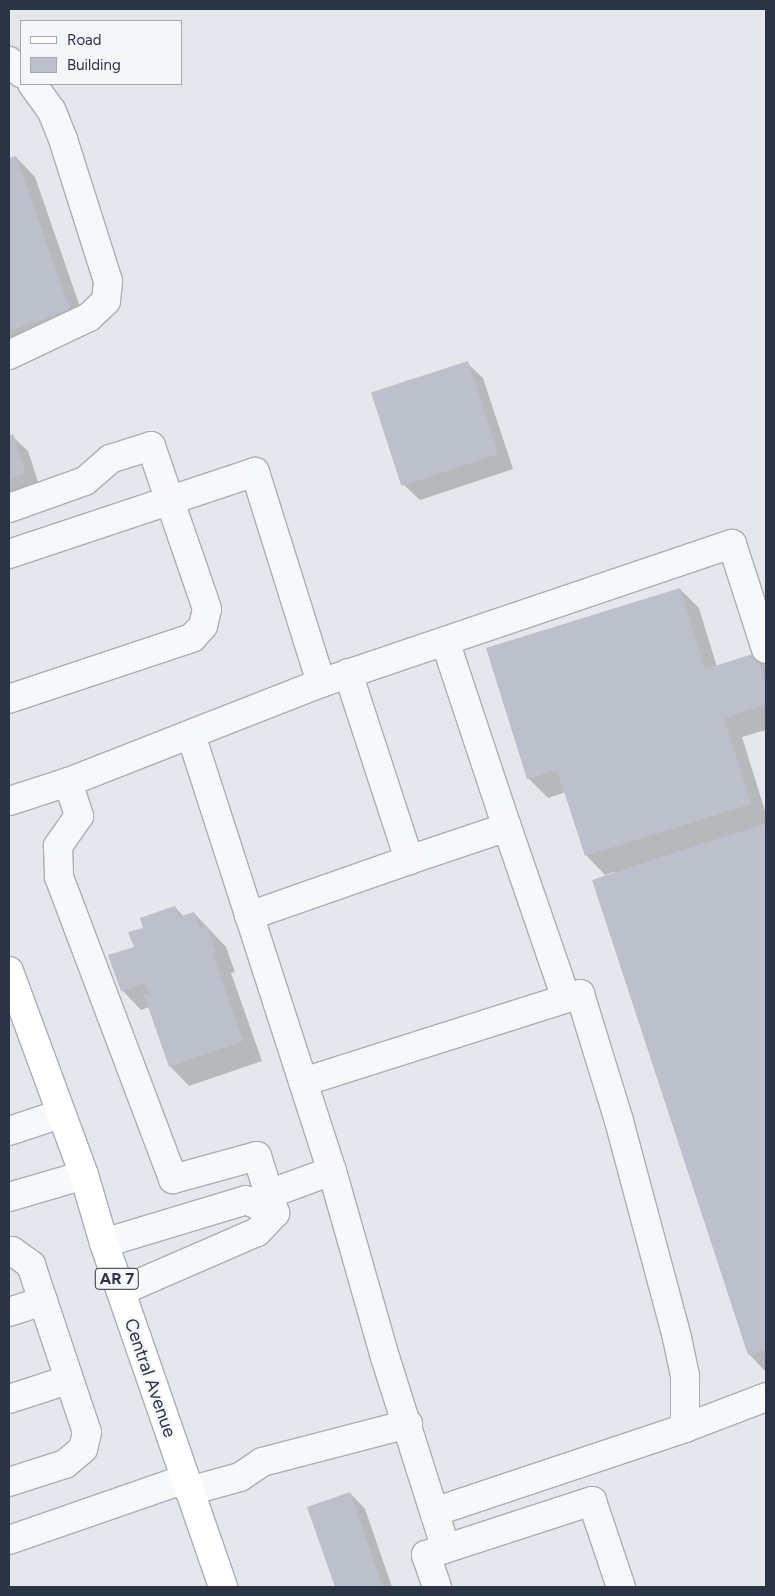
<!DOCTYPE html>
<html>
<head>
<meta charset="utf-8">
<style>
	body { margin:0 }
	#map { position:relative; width:775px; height:1596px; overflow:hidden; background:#e4e7ec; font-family:Figtree,sans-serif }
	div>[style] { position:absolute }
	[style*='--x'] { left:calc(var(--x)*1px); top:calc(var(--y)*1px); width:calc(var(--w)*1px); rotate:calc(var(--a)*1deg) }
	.shadow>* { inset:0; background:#0003 }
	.building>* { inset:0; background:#bbc0ca; transform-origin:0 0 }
	.roads { filter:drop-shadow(1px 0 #a9aeb7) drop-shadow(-1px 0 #a9aeb7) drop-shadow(0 1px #a9aeb7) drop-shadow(0 -1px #a9aeb7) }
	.minor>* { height:28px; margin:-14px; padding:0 14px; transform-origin:14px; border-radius:14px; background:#f7f8fa }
	.major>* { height:28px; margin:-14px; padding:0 14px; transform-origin:14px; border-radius:14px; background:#fff }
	span { translate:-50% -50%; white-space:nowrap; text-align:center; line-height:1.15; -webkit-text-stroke:5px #f4f6f9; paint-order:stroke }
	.shield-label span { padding:1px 4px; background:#f4f6f9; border:1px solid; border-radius:4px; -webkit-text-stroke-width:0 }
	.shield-label { font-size:16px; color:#2b3445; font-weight:700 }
	.street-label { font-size:18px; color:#2b3445 }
	.frame { position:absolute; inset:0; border:10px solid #2b3445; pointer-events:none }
	.legend { position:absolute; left:20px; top:20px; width:162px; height:65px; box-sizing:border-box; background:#f4f6f9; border:1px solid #a4a8b1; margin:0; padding:6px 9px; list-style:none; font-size:15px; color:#2b3445 }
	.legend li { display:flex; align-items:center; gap:10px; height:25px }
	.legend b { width:25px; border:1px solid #a4a8b1 }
</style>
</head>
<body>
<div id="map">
	<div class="shadow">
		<div style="clip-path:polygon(16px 157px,35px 177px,88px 330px,9px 357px,9px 160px)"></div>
		<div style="clip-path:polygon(467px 363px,483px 378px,513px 469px,420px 500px,404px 485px,374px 395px)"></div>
		<div style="clip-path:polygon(12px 436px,28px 451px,40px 488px,9px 499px,9px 437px)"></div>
		<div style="clip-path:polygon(680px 589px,699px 608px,717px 667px,755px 655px,766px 666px,766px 730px,742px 737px,766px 814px,766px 1372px,749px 1354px,614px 872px,605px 875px,586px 855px,566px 792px,548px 798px,528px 778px)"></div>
		<div style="clip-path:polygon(175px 907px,184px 917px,194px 913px,226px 947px,235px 972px,231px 973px,262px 1061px,189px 1086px,170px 1066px,149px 1007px,141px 1010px,122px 990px,135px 947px,144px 929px)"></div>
		<div style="clip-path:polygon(350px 1493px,365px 1509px,392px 1587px,336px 1587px,309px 1508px)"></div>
	</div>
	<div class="building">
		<div style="clip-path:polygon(16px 156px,70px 310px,9px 331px,9px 158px)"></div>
		<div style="left:468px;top:361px;width:98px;height:102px;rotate:72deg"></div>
		<div style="clip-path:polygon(13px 434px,26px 473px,9px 479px,9px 436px)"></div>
		<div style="clip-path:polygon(680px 588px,705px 669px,756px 653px,766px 687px,766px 704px,724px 718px,751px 804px,585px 856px,557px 770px,527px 779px,486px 648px)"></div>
		<div style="clip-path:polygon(766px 823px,766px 1349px,748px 1355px,592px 880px)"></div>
		<div style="clip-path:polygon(175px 906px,179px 917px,194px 912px,200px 928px,207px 926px,216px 952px,213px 954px,243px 1041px,169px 1067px,144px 995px,149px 994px,145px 983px,121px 991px,108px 955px,134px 947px,128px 932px,143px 928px,140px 918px)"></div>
		<div style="clip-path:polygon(350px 1492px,383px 1587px,335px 1587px,307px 1507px)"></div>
	</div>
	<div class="roads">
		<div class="minor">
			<div style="--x:9;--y:61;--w:17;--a:45"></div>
			<div style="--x:9;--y:355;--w:89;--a:-25.4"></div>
			<div style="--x:89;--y:317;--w:23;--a:-43"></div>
			<div style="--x:106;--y:301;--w:20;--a:-84"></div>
			<div style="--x:108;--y:281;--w:149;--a:-107.6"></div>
			<div style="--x:63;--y:139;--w:31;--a:-112"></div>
			<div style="--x:51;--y:110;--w:32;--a:-126"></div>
			<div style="--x:9;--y:508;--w:81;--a:-19.6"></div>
			<div style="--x:85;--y:481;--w:33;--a:-41"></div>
			<div style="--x:110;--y:459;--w:43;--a:-17.6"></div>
			<div style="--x:151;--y:446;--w:172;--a:71"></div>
			<div style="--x:207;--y:609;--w:17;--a:103"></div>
			<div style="--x:203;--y:626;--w:16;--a:133"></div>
			<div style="--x:192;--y:638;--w:193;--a:161.6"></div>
			<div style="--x:9;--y:554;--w:259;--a:-18.4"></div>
			<div style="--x:255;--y:472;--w:221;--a:72.6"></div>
			<div style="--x:321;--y:683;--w:272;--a:158.6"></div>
			<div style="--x:68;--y:782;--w:62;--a:162.1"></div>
			<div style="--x:445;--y:641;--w:196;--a:71.6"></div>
			<div style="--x:348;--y:673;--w:197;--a:71.9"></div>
			<div style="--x:409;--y:860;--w:103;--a:-18.6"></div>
			<div style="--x:507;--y:827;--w:181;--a:71"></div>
			<div style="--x:321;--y:683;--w:434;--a:-18.7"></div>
			<div style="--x:732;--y:544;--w:110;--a:72.1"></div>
			<div style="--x:191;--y:735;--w:458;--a:72.1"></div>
			<div style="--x:68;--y:782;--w:36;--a:72"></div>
			<div style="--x:79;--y:816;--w:37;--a:125"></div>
			<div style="--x:58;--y:846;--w:31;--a:88"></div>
			<div style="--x:59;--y:877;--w:323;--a:69.3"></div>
			<div style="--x:173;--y:1179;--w:87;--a:-15.3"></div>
			<div style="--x:257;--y:1156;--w:60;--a:72.5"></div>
			<div style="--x:249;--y:916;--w:170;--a:-19.3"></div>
			<div style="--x:303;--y:1082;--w:291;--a:-17.6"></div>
			<div style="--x:580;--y:994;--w:133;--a:72.9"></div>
			<div style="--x:619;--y:1121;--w:225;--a:75"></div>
			<div style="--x:677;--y:1338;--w:39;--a:78"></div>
			<div style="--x:685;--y:1376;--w:52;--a:90"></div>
			<div style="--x:9;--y:1131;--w:54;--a:-18.4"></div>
			<div style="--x:269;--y:1194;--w:67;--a:-20.1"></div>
			<div style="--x:332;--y:1171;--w:193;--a:74.1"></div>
			<div style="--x:385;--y:1357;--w:201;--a:72.4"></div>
			<div style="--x:9;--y:1197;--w:78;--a:-16.3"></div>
			<div style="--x:104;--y:1243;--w:148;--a:-16.8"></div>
			<div style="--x:246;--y:1200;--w:32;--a:24"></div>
			<div style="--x:275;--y:1213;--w:26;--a:133"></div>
			<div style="--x:257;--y:1232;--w:148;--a:156.5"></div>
			<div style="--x:9;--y:1252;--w:3;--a:-18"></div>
			<div style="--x:12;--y:1251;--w:24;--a:36"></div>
			<div style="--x:31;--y:1265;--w:176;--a:71.5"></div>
			<div style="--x:87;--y:1432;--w:17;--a:103"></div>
			<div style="--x:83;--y:1449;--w:23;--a:140"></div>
			<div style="--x:65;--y:1464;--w:59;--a:162.2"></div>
			<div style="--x:9;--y:1312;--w:36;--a:-18"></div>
			<div style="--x:9;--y:1399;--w:62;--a:-17.9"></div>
			<div style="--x:189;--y:1491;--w:53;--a:-15.4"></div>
			<div style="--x:240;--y:1477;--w:27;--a:-34"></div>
			<div style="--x:262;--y:1462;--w:151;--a:-14.6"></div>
			<div style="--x:434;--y:1512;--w:265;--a:-18.5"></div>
			<div style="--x:685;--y:1428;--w:87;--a:-20.9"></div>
			<div style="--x:9;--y:1540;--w:186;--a:-19.1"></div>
			<div style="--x:437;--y:1587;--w:34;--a:-109"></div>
			<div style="--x:426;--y:1555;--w:175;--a:-18"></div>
			<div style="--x:592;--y:1501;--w:91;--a:71.4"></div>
		</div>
		<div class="major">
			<div style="--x:9;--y:971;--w:217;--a:69.8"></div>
			<div style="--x:84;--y:1175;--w:71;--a:73.6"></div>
			<div style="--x:104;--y:1243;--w:364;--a:70.9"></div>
		</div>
	</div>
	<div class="shield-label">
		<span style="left:117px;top:1279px">AR 7</span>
	</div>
	<div class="street-label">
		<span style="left:150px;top:1378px;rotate:71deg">Central Avenue</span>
	</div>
	<div class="frame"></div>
	<ul class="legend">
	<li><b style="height:6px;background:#fff"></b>Road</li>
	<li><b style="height:14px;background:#bbc0ca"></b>Building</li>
	</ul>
</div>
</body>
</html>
